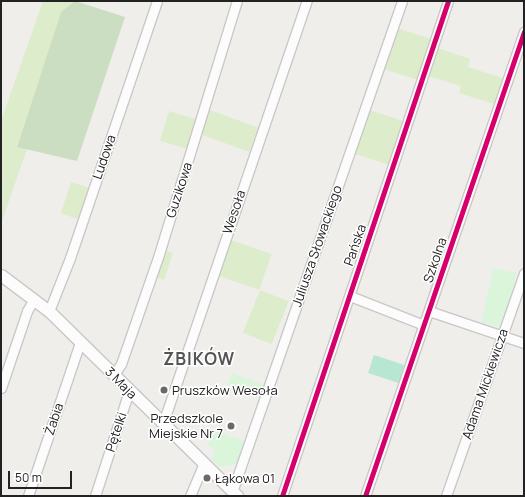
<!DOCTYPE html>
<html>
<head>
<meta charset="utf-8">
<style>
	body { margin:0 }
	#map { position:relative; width:525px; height:497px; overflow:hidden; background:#f0eeeb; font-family:Manrope,sans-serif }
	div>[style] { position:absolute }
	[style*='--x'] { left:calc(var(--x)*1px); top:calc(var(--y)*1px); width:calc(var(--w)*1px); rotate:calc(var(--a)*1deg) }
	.grass>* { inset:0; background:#ddeccb; transform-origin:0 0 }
	.forest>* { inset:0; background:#cbdec1 }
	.park>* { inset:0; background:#daf5da; transform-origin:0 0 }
	.pitch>* { inset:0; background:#b7e6d2; transform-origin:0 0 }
	.roads { filter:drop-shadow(1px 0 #c9c8c7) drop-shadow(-1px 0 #c9c8c7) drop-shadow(0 1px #c9c8c7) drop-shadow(0 -1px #c9c8c7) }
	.minor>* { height:9px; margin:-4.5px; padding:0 4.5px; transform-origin:4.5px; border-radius:4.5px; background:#fdfcfc }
	.tertiary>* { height:11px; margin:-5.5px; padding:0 5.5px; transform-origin:5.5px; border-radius:5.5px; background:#fdfcfc }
	.cycleway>* { height:5px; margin:-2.5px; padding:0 2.5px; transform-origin:2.5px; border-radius:2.5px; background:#d6006c }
	.dots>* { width:11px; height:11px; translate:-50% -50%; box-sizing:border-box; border:2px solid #fff; border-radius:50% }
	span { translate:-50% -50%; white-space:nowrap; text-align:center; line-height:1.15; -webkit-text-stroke:3px #fff; paint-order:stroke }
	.street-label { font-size:13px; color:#222 }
	.poi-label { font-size:13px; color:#222 }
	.left { translate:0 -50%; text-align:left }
	.right { translate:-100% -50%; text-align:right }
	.district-label { font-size:17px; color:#555; font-weight:700; letter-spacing:1px }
	.frame { position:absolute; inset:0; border:2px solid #222; pointer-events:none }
	.scale { position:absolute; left:8px; top:471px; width:64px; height:18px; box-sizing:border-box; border:2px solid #222; border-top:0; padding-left:5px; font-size:12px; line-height:14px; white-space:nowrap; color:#222; -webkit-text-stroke:3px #fff; paint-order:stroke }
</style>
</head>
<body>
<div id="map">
	<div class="grass">
		<div style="clip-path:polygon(43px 1px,75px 1px,61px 12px,17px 146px,27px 149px,1px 224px,1px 121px)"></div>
		<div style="left:397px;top:28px;width:38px;height:43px;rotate:18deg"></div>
		<div style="clip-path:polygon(438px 48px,470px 59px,468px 67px,503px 78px,494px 104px,459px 93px,461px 86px,428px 76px)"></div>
		<div style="left:210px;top:110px;width:51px;height:26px;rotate:20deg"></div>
		<div style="left:369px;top:110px;width:38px;height:46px;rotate:18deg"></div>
		<div style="left:169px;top:111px;width:30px;height:31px;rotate:17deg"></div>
		<div style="left:71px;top:182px;width:19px;height:33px;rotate:18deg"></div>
		<div style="left:231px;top:240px;width:43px;height:38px;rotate:19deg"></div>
		<div style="clip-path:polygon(163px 250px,173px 253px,164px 280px,156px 277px)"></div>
		<div style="left:260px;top:290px;width:31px;height:46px;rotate:22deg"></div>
	</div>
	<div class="forest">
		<div style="clip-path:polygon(75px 1px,125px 17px,77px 161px,17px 147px,61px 12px)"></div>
	</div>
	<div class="park">
		<div style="left:493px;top:268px;width:24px;height:56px;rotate:12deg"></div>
		<div style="left:232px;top:373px;width:33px;height:12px;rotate:20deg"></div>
		<div style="clip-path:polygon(212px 430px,245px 441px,237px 464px,220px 467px,211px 458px,216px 450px,207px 445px)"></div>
	</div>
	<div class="pitch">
		<div style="left:374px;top:355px;width:32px;height:19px;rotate:18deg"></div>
	</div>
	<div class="roads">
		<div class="minor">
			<div style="--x:350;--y:296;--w:79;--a:21.4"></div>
			<div style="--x:49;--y:311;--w:57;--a:-68.4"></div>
			<div style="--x:70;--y:258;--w:271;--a:-71.3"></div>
			<div style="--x:429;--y:311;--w:100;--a:18.6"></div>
			<div style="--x:114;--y:375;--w:13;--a:-58"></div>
			<div style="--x:121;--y:364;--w:116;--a:-70.9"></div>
			<div style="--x:159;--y:254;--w:265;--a:-72.9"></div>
			<div style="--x:1;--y:388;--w:81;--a:-71.3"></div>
			<div style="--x:27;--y:311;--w:14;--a:-60"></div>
			<div style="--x:163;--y:423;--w:446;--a:-71.2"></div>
			<div style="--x:232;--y:492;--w:520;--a:-70.9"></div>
			<div style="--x:28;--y:496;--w:163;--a:-71.3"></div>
			<div style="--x:95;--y:496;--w:110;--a:-72.1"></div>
			<div style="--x:190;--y:496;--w:36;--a:-67"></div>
			<div style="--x:282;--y:496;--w:522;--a:-71.46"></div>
			<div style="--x:365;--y:496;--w:491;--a:-71.1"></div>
			<div style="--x:446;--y:496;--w:236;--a:-70.7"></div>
		</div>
		<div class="tertiary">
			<div style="--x:1;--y:275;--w:60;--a:36.9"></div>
			<div style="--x:49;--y:311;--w:264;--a:44.5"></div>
		</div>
	</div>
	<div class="cycleway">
		<div style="--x:282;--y:496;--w:522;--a:-71.46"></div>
		<div style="--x:365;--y:496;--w:491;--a:-71.1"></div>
	</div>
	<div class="dots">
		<div style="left:164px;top:390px;background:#6a6968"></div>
		<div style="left:231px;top:426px;background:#6a6968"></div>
		<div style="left:207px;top:478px;background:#6a6968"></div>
	</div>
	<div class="street-label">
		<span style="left:104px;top:157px;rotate:-71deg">Ludowa</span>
		<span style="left:179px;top:190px;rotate:-72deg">Guzikowa</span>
		<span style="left:234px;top:212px;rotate:-71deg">Wesoła</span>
		<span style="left:355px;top:245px;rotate:-71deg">Pańska</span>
		<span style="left:317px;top:246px;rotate:-71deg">Juliusza Słowackiego</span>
		<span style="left:435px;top:260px;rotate:-71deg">Szkolna</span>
		<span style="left:121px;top:383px;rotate:45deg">3 Maja</span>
		<span style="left:485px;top:384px;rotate:-71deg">Adama Mickiewicza</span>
		<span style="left:54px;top:419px;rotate:-71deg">Żabia</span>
		<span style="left:116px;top:432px;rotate:-72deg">Pętelki</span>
	</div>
	<div class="poi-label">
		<span class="left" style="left:172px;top:390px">Pruszków Wesoła</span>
		<span class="right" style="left:223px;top:426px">Przedszkole<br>Miejskie Nr 7</span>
		<span class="left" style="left:215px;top:478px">Łąkowa 01</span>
	</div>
	<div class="district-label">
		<span style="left:199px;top:359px">ŻBIKÓW</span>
	</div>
	<div class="frame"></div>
	<div class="scale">50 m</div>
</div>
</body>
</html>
